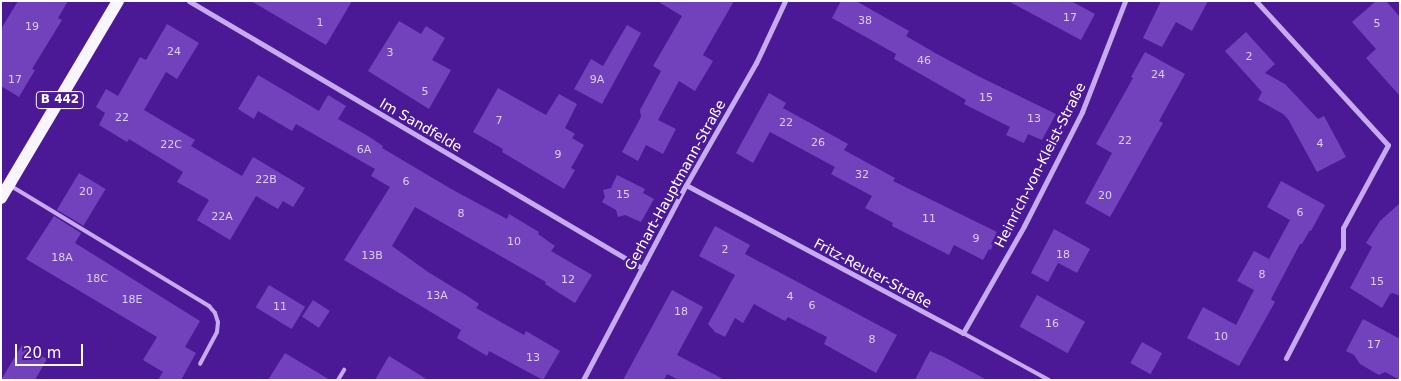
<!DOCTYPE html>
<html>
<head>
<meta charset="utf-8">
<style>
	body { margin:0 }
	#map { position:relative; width:1401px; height:381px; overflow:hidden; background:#4b1996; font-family:"DejaVu Sans",sans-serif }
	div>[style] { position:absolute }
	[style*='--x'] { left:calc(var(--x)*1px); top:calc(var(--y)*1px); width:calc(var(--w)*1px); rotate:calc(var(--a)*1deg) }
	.building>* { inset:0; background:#7242bd; transform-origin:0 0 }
	.lane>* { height:4px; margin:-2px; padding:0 2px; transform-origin:2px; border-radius:2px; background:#c6abf0 }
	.street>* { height:5px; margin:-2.5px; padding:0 2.5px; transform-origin:2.5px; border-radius:2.5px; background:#c6abf0 }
	.primary>* { height:12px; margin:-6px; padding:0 6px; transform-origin:6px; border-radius:6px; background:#f9f5ff }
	span { translate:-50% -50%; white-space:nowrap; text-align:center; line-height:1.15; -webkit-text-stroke:5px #4b1996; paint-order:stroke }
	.number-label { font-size:11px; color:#dcd0ee }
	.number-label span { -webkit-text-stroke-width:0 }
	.shield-label span { padding:1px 4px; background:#4b1996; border:1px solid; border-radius:4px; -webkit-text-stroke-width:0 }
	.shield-label { font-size:12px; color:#fff; font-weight:700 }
	.street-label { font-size:14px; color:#fff }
	.frame { position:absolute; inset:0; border:2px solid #fff; pointer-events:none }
	.scale { position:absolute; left:15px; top:344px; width:68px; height:22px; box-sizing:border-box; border:2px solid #fff; border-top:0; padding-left:6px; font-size:15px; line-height:18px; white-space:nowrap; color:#fff; -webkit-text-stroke:4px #4b1996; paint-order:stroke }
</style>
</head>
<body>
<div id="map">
	<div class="building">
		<div style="clip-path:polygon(18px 1px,68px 1px,58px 18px,62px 20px,32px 69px,35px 70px,19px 97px,1px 86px,1px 29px)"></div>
		<div style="clip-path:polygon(251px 1px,352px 1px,326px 45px)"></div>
		<div style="clip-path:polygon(657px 1px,734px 1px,703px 55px,713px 61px,695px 91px,679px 81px,658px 120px,676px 129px,663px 154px,646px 145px,638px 161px,622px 152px,641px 117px,640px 110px,661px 71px,653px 66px,682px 16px)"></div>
		<div style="clip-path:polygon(841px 1px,856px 1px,909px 31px,906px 36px,937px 54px,978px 76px,1056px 114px,1042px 140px,1028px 134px,1024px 143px,1006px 135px,1010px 127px,964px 104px,966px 100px,894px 59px,896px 54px,832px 18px)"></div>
		<div style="clip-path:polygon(1008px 1px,1071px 1px,1095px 14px,1081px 40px)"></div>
		<div style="clip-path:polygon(1161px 1px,1208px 1px,1192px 31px,1176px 22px,1162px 47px,1143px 38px)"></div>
		<div style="clip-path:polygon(1376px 1px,1386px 1px,1400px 17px,1400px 96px,1366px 58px,1376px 49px,1352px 22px)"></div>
		<div style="clip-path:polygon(399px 21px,421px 34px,426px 26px,445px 38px,432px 60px,451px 70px,429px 109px,368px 71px)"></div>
		<div style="clip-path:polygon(167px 24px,199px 43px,177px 79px,166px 72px,144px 110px,195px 140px,191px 146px,242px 176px,253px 157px,305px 188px,293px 207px,283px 201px,278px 209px,256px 196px,230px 240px,197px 220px,209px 200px,177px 182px,183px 172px,129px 139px,127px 142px,99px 125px,105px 113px,96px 107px,106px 89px,118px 96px,140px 57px,146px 60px)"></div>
		<div style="clip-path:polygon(627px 25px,641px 33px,602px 104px,574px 89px,591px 59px,603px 66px)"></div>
		<div style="clip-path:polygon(1246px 32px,1275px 64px,1265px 73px,1285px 84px,1318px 119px,1324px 116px,1346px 157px,1317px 172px,1288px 119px,1283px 114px,1258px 100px,1262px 92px,1225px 51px)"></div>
		<div style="clip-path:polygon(1145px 52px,1185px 74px,1159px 121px,1163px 123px,1110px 217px,1085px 203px,1112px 153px,1096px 144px,1133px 78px,1131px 77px)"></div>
		<div style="clip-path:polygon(258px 75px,319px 111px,328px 95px,346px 106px,338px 119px,368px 136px,383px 146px,382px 148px,453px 190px,507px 219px,509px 214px,539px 232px,538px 234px,555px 246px,551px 251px,592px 275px,575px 303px,545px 284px,546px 282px,415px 207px,392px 246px,428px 272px,469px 297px,479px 304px,476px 308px,524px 335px,526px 331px,560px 351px,543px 380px,489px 351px,487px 356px,457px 338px,461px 330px,344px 260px,390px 187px,371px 176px,375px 169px,296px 124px,292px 131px,258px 111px,254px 119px,238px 109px)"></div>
		<div style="clip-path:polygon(498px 88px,546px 115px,559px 94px,577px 104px,565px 128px,575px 134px,572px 138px,584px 145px,571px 168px,575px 170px,564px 189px,502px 152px,503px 149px,473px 132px)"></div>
		<div style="clip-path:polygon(769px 93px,786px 103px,783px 108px,848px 144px,844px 150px,895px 178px,893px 181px,997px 232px,991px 250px,989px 249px,983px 260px,954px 245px,949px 255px,892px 226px,893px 223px,865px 208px,872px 196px,831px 174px,835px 167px,770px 132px,753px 163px,736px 153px)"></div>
		<div style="left:79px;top:173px;width:31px;height:43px;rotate:31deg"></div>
		<div style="clip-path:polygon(617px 175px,645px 189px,643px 193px,654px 199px,641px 222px,625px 215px,618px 217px,616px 210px,602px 202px,605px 197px,603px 190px,611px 188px)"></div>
		<div style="clip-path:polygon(1281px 181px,1325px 205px,1311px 231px,1310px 230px,1302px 244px,1300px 244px,1271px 299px,1275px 302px,1239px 366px,1187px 338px,1203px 307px,1236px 325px,1254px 290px,1237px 281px,1254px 251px,1269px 259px,1290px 220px,1267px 207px)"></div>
		<div style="clip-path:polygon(1400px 203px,1400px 296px,1393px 293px,1390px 294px,1382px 308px,1350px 288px,1372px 247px,1366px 243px,1380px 221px)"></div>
		<div style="clip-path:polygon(54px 216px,81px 233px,75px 243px,200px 321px,185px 347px,196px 353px,181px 380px,158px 380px,163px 372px,143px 360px,157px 337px,26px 259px)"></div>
		<div style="clip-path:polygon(715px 226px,750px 245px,745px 254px,897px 335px,876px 373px,824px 344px,827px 337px,788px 317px,785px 321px,754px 304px,743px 323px,735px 318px,725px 337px,715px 332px,708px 324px,735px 275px,699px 256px)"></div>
		<div style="clip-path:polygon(1054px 229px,1090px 249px,1077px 273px,1058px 263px,1048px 282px,1031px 273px)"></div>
		<div style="left:269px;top:285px;width:42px;height:26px;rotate:31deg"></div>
		<div style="clip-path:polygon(672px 290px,703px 307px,677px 355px,725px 380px,679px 380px,667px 374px,664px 380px,623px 380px)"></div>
		<div style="left:1037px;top:295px;width:55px;height:36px;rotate:29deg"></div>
		<div style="left:313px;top:300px;width:20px;height:20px;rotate:33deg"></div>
		<div style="clip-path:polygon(1363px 319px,1400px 339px,1400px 380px,1385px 372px,1379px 375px,1360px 364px,1354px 355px,1346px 351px)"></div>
		<div style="left:1142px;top:342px;width:23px;height:24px;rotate:29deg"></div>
		<div style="clip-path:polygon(22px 345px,47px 359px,35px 380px,1px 380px)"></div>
		<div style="clip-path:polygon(930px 351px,944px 357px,987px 380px,915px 380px)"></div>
		<div style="clip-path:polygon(285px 353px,330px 380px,268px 380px)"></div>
		<div style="clip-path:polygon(389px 356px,428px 380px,375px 380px)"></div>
	</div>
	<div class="lane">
		<div style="--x:11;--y:186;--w:232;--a:31.2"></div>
		<div style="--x:209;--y:306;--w:9;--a:49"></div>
		<div style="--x:215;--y:313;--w:9;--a:72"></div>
		<div style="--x:218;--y:322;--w:10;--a:96"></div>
		<div style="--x:217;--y:332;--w:36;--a:118"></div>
		<div style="--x:963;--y:333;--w:98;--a:28.7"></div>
		<div style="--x:338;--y:380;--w:12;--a:-59"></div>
	</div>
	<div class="street">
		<div style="--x:189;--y:1;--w:526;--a:30.52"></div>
		<div style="--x:1256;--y:1;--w:195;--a:47.5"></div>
		<div style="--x:1388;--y:145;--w:94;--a:118.5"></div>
		<div style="--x:1343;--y:228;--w:20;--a:90"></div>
		<div style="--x:1343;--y:248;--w:124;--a:117.4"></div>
		<div style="--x:686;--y:185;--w:314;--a:28.1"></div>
		<div style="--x:963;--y:333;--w:123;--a:-60.3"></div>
		<div style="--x:1024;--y:226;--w:128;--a:-63"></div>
		<div style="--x:1082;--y:112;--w:119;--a:-68.8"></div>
		<div style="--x:583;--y:380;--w:221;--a:-62.2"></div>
		<div style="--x:686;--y:185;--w:141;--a:-60.2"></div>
		<div style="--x:756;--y:63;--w:68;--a:-64.9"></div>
	</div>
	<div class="primary">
		<div style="--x:1;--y:198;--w:229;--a:-59.3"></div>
	</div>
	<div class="number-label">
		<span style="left:1070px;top:18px">17</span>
		<span style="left:865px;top:21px">38</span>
		<span style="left:320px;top:23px">1</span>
		<span style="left:1377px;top:24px">5</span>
		<span style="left:32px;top:27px">19</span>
		<span style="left:174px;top:52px">24</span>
		<span style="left:390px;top:53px">3</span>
		<span style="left:1249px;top:57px">2</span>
		<span style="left:924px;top:61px">46</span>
		<span style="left:1158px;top:75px">24</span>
		<span style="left:15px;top:80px">17</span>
		<span style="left:597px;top:80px">9A</span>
		<span style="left:425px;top:92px">5</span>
		<span style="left:986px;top:98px">15</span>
		<span style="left:122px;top:118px">22</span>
		<span style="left:1034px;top:119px">13</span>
		<span style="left:499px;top:121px">7</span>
		<span style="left:786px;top:123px">22</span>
		<span style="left:1125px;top:141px">22</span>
		<span style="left:818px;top:143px">26</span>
		<span style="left:1320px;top:144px">4</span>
		<span style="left:171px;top:145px">22C</span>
		<span style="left:364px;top:150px">6A</span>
		<span style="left:558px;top:155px">9</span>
		<span style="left:862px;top:175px">32</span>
		<span style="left:266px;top:180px">22B</span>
		<span style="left:406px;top:182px">6</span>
		<span style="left:86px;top:192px">20</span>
		<span style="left:623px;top:195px">15</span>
		<span style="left:1105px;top:196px">20</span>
		<span style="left:1300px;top:213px">6</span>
		<span style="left:461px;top:214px">8</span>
		<span style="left:222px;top:217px">22A</span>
		<span style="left:929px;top:219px">11</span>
		<span style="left:976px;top:239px">9</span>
		<span style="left:514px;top:242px">10</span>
		<span style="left:725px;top:250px">2</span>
		<span style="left:1063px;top:255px">18</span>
		<span style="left:372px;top:256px">13B</span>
		<span style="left:62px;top:258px">18A</span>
		<span style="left:1262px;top:275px">8</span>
		<span style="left:97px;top:279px">18C</span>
		<span style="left:568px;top:280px">12</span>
		<span style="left:1377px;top:282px">15</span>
		<span style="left:437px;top:296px">13A</span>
		<span style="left:790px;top:297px">4</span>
		<span style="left:132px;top:300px">18E</span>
		<span style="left:812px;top:306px">6</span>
		<span style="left:280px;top:307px">11</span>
		<span style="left:681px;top:312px">18</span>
		<span style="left:1052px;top:324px">16</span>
		<span style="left:1221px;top:337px">10</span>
		<span style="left:872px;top:340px">8</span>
		<span style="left:1374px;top:345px">17</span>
		<span style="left:533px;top:358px">13</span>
	</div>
	<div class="shield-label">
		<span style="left:60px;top:100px">B 442</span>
	</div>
	<div class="street-label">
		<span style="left:421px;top:125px;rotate:30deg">Im Sandfelde</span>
		<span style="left:1040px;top:165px;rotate:-63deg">Heinrich-von-Kleist-Straße</span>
		<span style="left:675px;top:185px;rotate:-61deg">Gerhart-Hauptmann-Straße</span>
		<span style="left:873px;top:273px;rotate:28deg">Fritz-Reuter-Straße</span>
	</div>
	<div class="frame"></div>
	<div class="scale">20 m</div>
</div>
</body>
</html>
